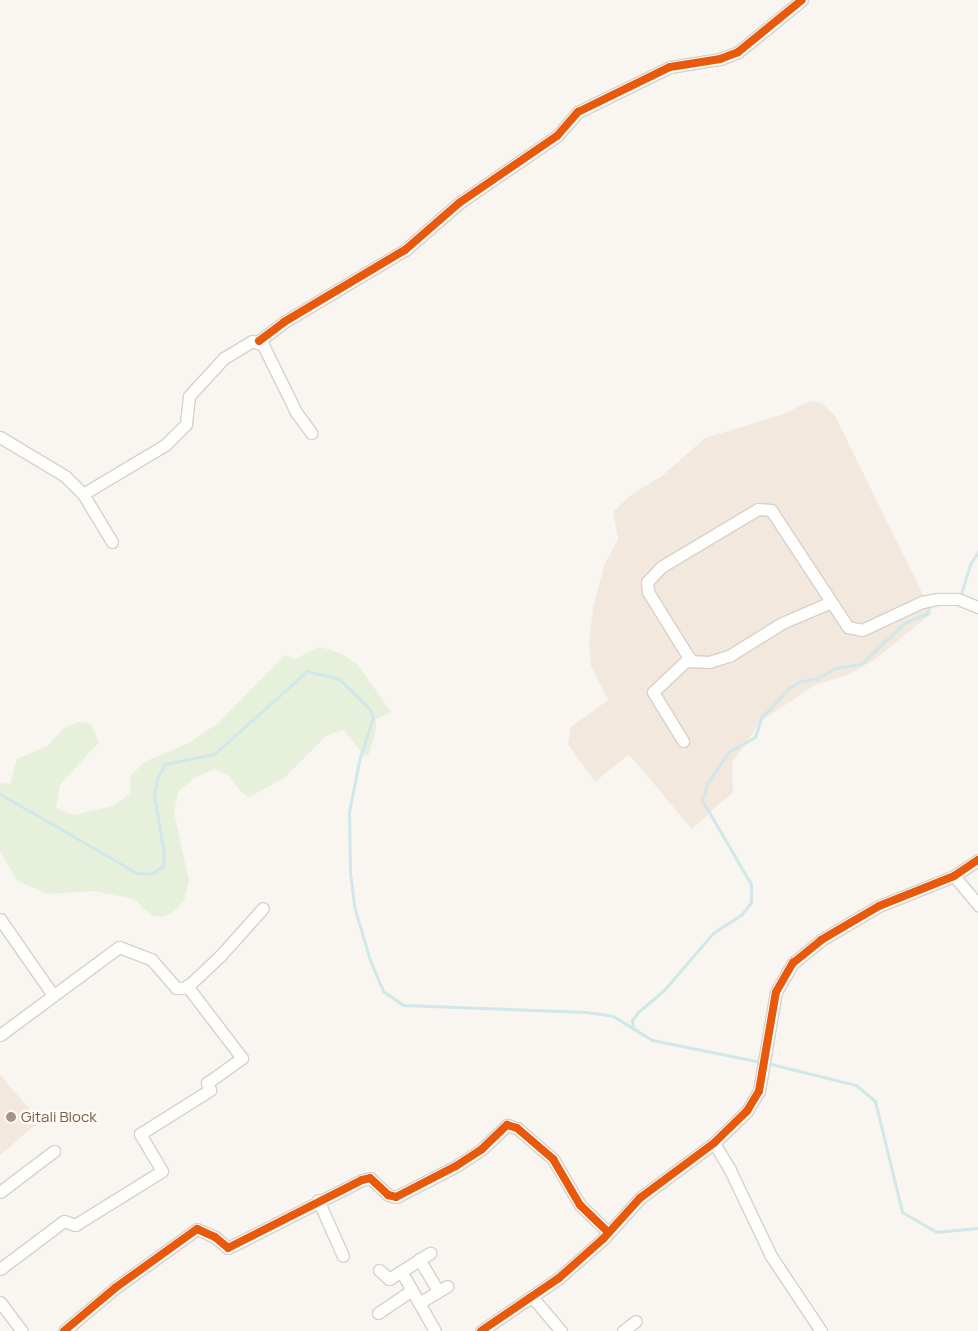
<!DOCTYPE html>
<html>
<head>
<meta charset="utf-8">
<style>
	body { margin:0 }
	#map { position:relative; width:978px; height:1331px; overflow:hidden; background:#f9f5f0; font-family:Manrope,sans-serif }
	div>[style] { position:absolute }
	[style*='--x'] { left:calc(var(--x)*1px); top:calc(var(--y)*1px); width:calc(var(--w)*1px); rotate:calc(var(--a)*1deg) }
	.residential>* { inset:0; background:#f2e8de }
	.green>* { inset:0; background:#e7f0db }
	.stream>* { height:3px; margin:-1.5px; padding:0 1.5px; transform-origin:1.5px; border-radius:1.5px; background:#d0e8ea }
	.roads { filter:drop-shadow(1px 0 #d7d1cb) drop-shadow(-1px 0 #d7d1cb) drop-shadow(0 1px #d7d1cb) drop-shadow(0 -1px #d7d1cb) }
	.minor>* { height:11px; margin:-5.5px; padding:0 5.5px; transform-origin:5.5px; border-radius:5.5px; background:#fefefd }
	.cycleway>* { height:8px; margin:-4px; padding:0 4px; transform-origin:4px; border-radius:4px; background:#e8590c }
	.dots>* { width:14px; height:14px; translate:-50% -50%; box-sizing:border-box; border:2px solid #fffaf3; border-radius:50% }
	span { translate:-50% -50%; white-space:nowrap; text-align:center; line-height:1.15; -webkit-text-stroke:5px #fffaf3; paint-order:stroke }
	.poi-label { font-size:15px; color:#7a5c4d }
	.left { translate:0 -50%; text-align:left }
</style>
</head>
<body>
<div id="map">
	<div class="residential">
		<div style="clip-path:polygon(810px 401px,821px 403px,834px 414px,932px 613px,874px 660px,848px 675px,815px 685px,761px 721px,732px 763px,733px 792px,692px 829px,632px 758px,628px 755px,595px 782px,568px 744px,571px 727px,608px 700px,591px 666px,589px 643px,593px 608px,605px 563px,618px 539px,613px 512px,631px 495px,662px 476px,705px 438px,781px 415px)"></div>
		<div style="clip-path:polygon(0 1075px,40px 1121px,0 1155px)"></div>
	</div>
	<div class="green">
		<div style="clip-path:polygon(320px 647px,340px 653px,358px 665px,391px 712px,376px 719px,376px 729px,369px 754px,365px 756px,343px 730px,327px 735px,284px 778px,249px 797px,241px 792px,229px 776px,214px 769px,194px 778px,178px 792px,174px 813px,189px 881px,184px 901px,173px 912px,162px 917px,152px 916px,134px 899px,93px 891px,47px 894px,18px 881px,0 852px,0 783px,10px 784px,17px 759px,47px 746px,64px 728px,79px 722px,91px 724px,99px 742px,60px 785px,56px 808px,74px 815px,113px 806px,130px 793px,131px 775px,146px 761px,189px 743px,218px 723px,285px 655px,294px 659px)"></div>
	</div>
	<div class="stream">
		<div style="--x:957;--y:595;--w:4;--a:-14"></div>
		<div style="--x:961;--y:594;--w:31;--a:-73"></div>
		<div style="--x:970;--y:564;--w:14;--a:-56"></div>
		<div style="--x:0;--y:794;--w:158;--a:30"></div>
		<div style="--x:137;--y:873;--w:14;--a:4"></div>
		<div style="--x:151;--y:874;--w:14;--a:-34"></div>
		<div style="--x:163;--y:866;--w:13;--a:-86"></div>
		<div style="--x:164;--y:853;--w:58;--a:-100"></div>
		<div style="--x:154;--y:796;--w:17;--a:-80"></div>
		<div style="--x:157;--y:779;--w:17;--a:-62"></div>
		<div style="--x:165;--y:764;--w:50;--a:-11.5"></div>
		<div style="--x:214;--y:754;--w:125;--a:-41.7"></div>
		<div style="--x:307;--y:671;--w:33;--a:14"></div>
		<div style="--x:339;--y:679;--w:42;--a:44"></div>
		<div style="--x:369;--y:708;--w:10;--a:66"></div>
		<div style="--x:373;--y:717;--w:46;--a:107.7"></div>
		<div style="--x:359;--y:761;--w:52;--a:101.1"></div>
		<div style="--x:349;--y:812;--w:60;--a:89"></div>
		<div style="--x:350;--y:872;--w:34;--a:83"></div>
		<div style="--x:354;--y:906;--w:56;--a:73.5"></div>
		<div style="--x:370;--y:960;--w:34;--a:67"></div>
		<div style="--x:383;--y:991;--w:24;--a:35"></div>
		<div style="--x:403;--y:1005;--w:183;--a:2.2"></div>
		<div style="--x:586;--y:1012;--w:27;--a:8"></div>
		<div style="--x:613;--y:1016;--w:46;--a:31.6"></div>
		<div style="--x:652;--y:1040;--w:111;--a:11.4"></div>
		<div style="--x:633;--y:1029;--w:9;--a:-96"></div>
		<div style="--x:632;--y:1020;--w:10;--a:-53"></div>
		<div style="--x:638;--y:1012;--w:34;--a:-40"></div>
		<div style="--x:664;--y:990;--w:75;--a:-49.3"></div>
		<div style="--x:713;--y:933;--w:35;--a:-33"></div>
		<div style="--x:742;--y:914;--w:15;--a:-53"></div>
		<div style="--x:751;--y:902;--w:18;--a:-90"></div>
		<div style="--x:751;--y:884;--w:97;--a:-120.3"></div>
		<div style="--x:702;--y:800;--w:19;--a:-72"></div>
		<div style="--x:708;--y:782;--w:36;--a:-56"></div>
		<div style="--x:728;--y:752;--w:31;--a:-29"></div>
		<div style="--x:755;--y:737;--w:20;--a:-72"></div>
		<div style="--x:761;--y:718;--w:42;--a:-46.9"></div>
		<div style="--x:790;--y:687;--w:13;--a:-29"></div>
		<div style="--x:801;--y:681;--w:15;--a:-8"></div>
		<div style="--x:816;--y:679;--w:22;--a:-30"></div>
		<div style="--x:835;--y:668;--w:26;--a:-9"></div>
		<div style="--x:861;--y:664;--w:59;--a:-43.6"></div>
		<div style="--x:904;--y:623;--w:24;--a:-22"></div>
		<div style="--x:926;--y:614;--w:11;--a:-63"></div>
		<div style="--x:767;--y:1063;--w:92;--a:13.9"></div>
		<div style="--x:856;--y:1085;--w:25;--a:40"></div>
		<div style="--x:875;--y:1101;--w:114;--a:76.3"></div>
		<div style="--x:902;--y:1212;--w:39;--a:30"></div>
		<div style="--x:936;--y:1232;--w:42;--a:-5.4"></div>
	</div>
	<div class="roads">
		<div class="minor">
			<div style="--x:259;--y:341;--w:31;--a:-37"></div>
			<div style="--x:284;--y:322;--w:141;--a:-30.8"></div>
			<div style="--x:405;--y:250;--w:72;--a:-41"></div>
			<div style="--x:459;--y:203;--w:119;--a:-34.4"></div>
			<div style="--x:557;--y:136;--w:32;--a:-49"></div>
			<div style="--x:578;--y:112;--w:102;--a:-26.1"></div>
			<div style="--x:670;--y:67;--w:51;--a:-9.1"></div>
			<div style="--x:720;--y:59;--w:19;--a:-21"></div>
			<div style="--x:738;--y:52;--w:82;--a:-39.1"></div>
			<div style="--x:0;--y:437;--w:76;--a:31"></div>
			<div style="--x:65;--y:476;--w:25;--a:45"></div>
			<div style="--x:83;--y:494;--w:56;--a:58.9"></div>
			<div style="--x:83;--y:494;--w:96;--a:-30.9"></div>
			<div style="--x:165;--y:445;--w:30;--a:-45"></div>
			<div style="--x:186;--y:424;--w:28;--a:-84"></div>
			<div style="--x:189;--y:396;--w:52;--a:-47.4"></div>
			<div style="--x:224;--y:358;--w:33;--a:-31"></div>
			<div style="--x:252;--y:341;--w:12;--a:20"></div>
			<div style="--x:263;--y:345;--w:75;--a:63.8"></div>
			<div style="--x:296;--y:412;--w:26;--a:54"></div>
			<div style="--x:688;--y:661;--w:21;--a:3"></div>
			<div style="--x:709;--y:662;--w:21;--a:-17"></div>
			<div style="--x:729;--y:656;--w:62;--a:-31.9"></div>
			<div style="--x:782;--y:623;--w:53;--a:-23.2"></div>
			<div style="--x:683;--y:741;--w:57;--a:-121.5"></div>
			<div style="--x:653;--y:692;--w:50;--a:-43.4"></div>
			<div style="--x:689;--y:658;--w:78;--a:-121.8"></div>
			<div style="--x:648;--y:592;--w:10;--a:-96"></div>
			<div style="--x:647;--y:582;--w:21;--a:-47"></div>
			<div style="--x:661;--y:567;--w:113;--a:-30.9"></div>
			<div style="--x:758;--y:509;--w:13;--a:4"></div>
			<div style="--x:771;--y:510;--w:140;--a:56.7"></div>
			<div style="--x:848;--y:627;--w:14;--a:12"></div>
			<div style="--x:862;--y:630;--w:66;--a:-25"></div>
			<div style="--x:922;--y:602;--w:16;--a:-11"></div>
			<div style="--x:938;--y:599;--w:20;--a:0"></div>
			<div style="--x:958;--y:599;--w:22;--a:22"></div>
			<div style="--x:954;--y:876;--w:38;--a:50"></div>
			<div style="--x:0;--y:919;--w:93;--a:55.1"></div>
			<div style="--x:0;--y:1035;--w:148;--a:-36.5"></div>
			<div style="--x:119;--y:947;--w:34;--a:21"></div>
			<div style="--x:151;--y:959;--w:38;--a:49"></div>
			<div style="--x:176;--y:988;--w:10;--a:0"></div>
			<div style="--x:186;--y:988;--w:47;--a:-43.3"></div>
			<div style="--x:220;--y:956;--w:64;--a:-48.1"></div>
			<div style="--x:714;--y:1143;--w:31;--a:59"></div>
			<div style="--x:730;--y:1170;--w:95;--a:64.5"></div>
			<div style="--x:771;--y:1256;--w:90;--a:56.3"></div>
			<div style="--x:0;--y:1192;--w:68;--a:-37.2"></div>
			<div style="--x:318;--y:1200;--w:61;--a:65.9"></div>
			<div style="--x:419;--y:1259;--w:37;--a:59"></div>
			<div style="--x:0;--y:1269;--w:80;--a:-36.9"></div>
			<div style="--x:64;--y:1221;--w:12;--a:20"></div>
			<div style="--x:75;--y:1225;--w:102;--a:-31.8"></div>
			<div style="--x:162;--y:1171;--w:43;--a:-120.7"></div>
			<div style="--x:140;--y:1134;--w:83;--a:-32.2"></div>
			<div style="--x:210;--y:1090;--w:8;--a:-113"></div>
			<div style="--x:207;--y:1083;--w:43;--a:-35.5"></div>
			<div style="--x:242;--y:1058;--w:91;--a:-127.4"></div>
			<div style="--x:379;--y:1270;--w:13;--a:42"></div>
			<div style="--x:389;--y:1279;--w:49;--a:-32.4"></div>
			<div style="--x:401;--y:1271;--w:69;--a:60.5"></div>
			<div style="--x:533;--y:1298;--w:43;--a:49.7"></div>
			<div style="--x:0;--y:1302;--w:36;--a:53"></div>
			<div style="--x:419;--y:1303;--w:33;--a:-31"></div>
			<div style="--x:378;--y:1313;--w:41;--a:-34.1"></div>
			<div style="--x:64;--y:1331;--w:67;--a:-40.1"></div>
			<div style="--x:115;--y:1288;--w:101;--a:-35.7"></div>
			<div style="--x:197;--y:1229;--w:20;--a:24"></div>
			<div style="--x:215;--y:1237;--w:17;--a:40"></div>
			<div style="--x:228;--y:1248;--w:150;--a:-26.9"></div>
			<div style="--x:362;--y:1180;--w:8;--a:-14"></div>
			<div style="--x:370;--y:1178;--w:25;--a:43"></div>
			<div style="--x:388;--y:1195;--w:8;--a:14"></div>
			<div style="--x:396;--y:1197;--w:68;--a:-27.3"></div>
			<div style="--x:456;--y:1166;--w:31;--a:-33"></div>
			<div style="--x:482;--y:1149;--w:35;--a:-44"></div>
			<div style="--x:507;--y:1125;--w:10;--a:17"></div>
			<div style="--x:517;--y:1128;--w:48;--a:40.7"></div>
			<div style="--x:553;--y:1159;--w:53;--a:59.6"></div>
			<div style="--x:580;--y:1205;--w:39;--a:44"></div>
			<div style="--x:481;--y:1331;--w:94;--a:-34.2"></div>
			<div style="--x:559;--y:1278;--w:59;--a:-41.6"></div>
			<div style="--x:603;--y:1239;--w:55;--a:-47.9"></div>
			<div style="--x:640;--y:1198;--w:92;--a:-36.6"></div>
			<div style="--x:714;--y:1143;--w:46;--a:-44.1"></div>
			<div style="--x:747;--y:1111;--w:23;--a:-59"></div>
			<div style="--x:759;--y:1091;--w:100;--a:-80.3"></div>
			<div style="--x:776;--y:992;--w:34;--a:-60"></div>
			<div style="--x:793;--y:963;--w:36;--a:-39"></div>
			<div style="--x:821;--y:940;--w:67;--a:-30.4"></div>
			<div style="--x:879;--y:906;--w:81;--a:-21.8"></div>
			<div style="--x:954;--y:876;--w:29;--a:-34"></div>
			<div style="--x:623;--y:1331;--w:16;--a:-38"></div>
		</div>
	</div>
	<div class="cycleway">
		<div style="--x:259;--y:341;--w:31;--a:-37"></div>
		<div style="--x:284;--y:322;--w:141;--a:-30.8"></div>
		<div style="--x:405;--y:250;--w:72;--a:-41"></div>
		<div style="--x:459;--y:203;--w:119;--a:-34.4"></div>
		<div style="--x:557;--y:136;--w:32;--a:-49"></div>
		<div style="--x:578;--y:112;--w:102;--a:-26.1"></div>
		<div style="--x:670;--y:67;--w:51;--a:-9.1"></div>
		<div style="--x:720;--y:59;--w:19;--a:-21"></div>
		<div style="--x:738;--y:52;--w:82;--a:-39.1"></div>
		<div style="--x:64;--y:1331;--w:67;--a:-40.1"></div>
		<div style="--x:115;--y:1288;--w:101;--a:-35.7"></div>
		<div style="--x:197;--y:1229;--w:20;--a:24"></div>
		<div style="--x:215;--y:1237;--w:17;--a:40"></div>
		<div style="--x:228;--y:1248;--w:150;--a:-26.9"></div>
		<div style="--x:362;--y:1180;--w:8;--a:-14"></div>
		<div style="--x:370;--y:1178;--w:25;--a:43"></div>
		<div style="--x:388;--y:1195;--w:8;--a:14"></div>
		<div style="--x:396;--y:1197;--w:68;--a:-27.3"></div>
		<div style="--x:456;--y:1166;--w:31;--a:-33"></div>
		<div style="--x:482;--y:1149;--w:35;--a:-44"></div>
		<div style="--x:507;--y:1125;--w:10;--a:17"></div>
		<div style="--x:517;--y:1128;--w:48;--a:40.7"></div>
		<div style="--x:553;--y:1159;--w:53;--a:59.6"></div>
		<div style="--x:580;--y:1205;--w:39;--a:44"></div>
		<div style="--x:481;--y:1331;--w:94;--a:-34.2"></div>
		<div style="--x:559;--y:1278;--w:59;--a:-41.6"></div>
		<div style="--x:603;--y:1239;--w:55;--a:-47.9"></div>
		<div style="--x:640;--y:1198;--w:92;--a:-36.6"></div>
		<div style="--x:714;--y:1143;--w:46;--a:-44.1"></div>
		<div style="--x:747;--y:1111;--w:23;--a:-59"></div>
		<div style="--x:759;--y:1091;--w:100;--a:-80.3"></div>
		<div style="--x:776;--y:992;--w:34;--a:-60"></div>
		<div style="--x:793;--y:963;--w:36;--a:-39"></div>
		<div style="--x:821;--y:940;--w:67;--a:-30.4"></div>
		<div style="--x:879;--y:906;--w:81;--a:-21.8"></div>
		<div style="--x:954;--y:876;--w:29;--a:-34"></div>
	</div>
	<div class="dots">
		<div style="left:11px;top:1117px;background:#a69286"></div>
	</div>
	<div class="poi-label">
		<span class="left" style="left:21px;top:1117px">Gitali Block</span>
	</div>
</div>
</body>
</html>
